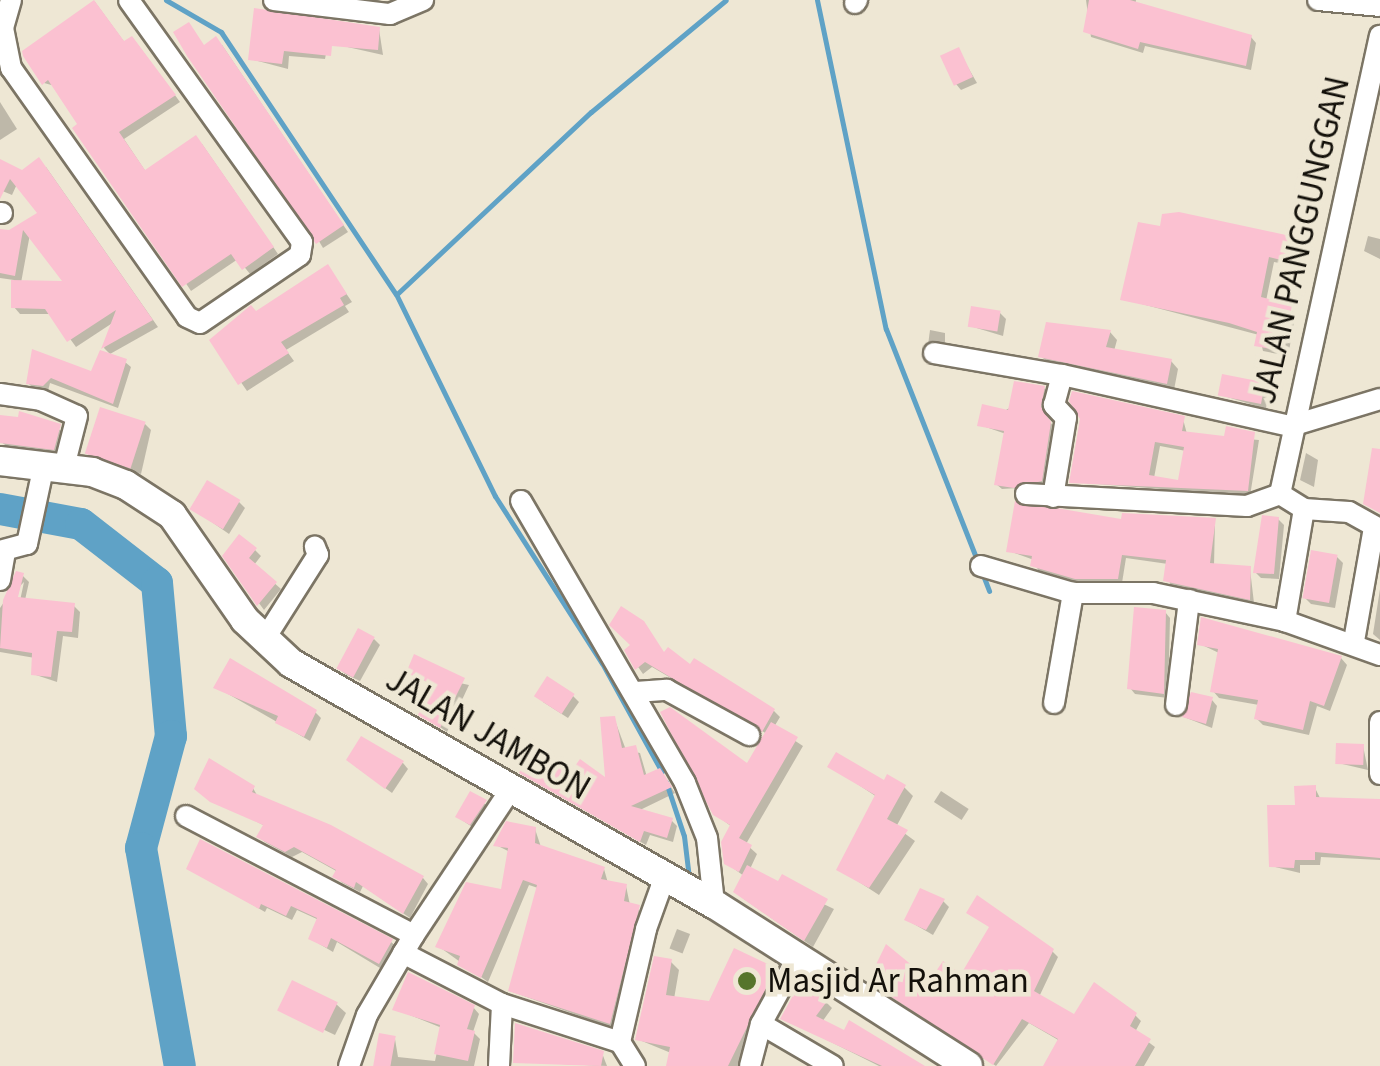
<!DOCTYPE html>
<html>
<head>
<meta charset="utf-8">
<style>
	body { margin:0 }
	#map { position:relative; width:1380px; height:1066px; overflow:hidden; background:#eee7d4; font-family:"Source Sans 3",sans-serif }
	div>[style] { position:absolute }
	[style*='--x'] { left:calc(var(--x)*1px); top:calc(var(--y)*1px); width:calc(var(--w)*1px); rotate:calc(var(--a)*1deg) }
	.shadow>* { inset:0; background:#0003; transform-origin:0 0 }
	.stream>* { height:5px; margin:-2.5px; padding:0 2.5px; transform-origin:2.5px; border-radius:2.5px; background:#5fa2c6 }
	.river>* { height:32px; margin:-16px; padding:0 16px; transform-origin:16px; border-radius:16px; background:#5fa2c6 }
	.building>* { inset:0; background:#fbc1d1; transform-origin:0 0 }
	.roads { filter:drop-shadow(2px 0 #7c7565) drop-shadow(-2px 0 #7c7565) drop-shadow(0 2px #7c7565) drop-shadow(0 -2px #7c7565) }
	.street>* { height:20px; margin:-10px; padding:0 10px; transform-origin:10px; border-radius:10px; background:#fff }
	.secondary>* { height:28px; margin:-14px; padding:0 14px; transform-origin:14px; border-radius:14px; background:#fff }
	.dots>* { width:28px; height:28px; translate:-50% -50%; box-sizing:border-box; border:5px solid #eee7d4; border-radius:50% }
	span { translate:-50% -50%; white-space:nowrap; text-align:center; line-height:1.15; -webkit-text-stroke:9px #eee7d4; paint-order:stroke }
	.street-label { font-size:35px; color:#13100a }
	.poi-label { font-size:35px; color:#13100a }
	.left { translate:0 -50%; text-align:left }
</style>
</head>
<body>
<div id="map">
	<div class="shadow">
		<div style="clip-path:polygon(1086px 0,1136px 0,1135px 6px,1251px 37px,1256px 43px,1251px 70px,1145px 46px,1143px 53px,1091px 37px)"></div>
		<div style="clip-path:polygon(95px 2px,125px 43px,138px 45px,180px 102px,124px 139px,146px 172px,202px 144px,278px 254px,250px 274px,238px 259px,191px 291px,55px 86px,44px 83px)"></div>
		<div style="clip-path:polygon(331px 28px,325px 59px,289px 56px,288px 69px,250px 59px)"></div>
		<div style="clip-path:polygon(379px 29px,383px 55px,343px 46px)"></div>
		<div style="clip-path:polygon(222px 45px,348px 232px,323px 248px,205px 47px)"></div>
		<div style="clip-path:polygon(958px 50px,977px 83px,961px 90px,956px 84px)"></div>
		<div style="clip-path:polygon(0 102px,17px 129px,0 140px)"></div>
		<div style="clip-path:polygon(evenodd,0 162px,23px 173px,46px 167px,158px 327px,110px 354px,104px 348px,114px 322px,76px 347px,52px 314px,20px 314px,14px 307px,14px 280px,0 278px,0 239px,41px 213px,17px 184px,12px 195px,0 190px,0 162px,30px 234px,67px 283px,21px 283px,30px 234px)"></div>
		<div style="clip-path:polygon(1368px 236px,1380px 239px,1380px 259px,1364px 251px)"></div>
		<div style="clip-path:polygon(1294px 239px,1300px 245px,1294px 266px,1274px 262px,1266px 301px,1296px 313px,1288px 356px,1263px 351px,1259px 335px,1123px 299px)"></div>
		<div style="clip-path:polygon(328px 267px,352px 302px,345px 306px,349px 312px,286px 350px,294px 361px,247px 391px,212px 340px)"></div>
		<div style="clip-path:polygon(1000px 313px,1006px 319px,1003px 336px,970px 326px)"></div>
		<div style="clip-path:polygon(930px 330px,945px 333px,945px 342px,928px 345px)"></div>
		<div style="clip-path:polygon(1110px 332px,1117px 340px,1114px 351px,1171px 361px,1178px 369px,1174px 390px,1049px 364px,1041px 356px)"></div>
		<div style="clip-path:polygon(34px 352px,92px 374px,125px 362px,131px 367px,118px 408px,50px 383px,48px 391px,34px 389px,28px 383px)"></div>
		<div style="clip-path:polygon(1263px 384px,1269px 390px,1266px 409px,1221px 395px)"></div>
		<div style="clip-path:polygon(1044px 388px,1049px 394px,1045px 415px,1056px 430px,1046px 486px,1002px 489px,996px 484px,1006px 434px,980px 425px)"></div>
		<div style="clip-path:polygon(21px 414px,65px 432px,60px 454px,9px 448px,0 441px,0 417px,20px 420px)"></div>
		<div style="clip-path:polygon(evenodd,1183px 419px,1187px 434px,1259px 440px,1250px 496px,1072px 482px,1183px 419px,1160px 446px,1186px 451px,1180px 483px,1154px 478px,1160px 446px)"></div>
		<div style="clip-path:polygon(145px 424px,151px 430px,141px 474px,85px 453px)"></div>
		<div style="clip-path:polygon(1306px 453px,1318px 460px,1314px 487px,1300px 480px)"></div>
		<div style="clip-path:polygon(239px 502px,245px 508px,229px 534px,193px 509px)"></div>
		<div style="clip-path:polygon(1278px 519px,1284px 525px,1279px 579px,1261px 578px,1255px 572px)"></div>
		<div style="clip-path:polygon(1215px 521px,1214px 566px,1250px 569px,1254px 603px,1170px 585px,1168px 564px,1126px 558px,1122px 583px,1082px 583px,1038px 570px,1034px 560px,1009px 551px,1123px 522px)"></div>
		<div style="clip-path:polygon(255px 550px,261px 556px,254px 565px,281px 589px,264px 610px,225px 556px)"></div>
		<div style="clip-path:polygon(1337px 557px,1343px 563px,1335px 608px,1311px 604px,1305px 598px)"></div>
		<div style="clip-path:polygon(evenodd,22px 575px,29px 582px,25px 600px,73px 605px,80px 612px,78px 638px,63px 636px,57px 682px,33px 674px,35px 658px,0 652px,0 608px,22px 575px,24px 582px,18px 610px,18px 588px,24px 582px)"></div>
		<div style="clip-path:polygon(1380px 589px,1380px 640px,1373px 634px)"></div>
		<div style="clip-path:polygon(1165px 612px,1170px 618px,1168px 698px,1135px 694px,1130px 688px)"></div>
		<div style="clip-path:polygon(374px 639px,380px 645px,360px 681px,345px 674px,339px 668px)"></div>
		<div style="clip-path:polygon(1200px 644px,1341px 658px,1347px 665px,1330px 711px,1317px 706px,1309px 735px,1263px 725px,1256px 718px,1259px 705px,1219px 698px,1213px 691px,1219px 653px)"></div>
		<div style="clip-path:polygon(627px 651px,665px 655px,774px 711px,780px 717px,774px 727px,803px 746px,746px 844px,757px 854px,750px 869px,834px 909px,813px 947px,744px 899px,744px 876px,726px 863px,732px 827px,715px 814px,670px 710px,748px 767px,767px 734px,652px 667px,643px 674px)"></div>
		<div style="clip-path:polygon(409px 672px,469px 685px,447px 732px,421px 714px,434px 686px)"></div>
		<div style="clip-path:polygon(216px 687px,315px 712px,321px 718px,310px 741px)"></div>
		<div style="clip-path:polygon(573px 696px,579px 702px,568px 718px,543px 702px)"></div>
		<div style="clip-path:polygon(1212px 700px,1217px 706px,1212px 728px,1184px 717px)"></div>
		<div style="clip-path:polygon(614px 718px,626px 750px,640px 753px,647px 777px,660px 771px,675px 793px,638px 811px,672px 821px,677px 826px,673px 842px,650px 835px,646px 845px,528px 778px,608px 782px)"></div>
		<div style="clip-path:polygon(1363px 746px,1368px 770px,1338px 763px)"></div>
		<div style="clip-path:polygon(403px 763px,408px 769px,392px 793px,355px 766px)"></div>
		<div style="clip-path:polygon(830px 766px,904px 787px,913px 796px,896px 827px,915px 841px,879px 895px,839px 869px,877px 797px)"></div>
		<div style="clip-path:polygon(253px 788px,258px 797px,423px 878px,428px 884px,410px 918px,363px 886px,360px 892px,341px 882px,338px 872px,302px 852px,292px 857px,265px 842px,259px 836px,265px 826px,203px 794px)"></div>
		<div style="clip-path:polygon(1315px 788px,1321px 800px,1380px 801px,1380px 860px,1321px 857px,1320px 865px,1300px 865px,1300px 873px,1271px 866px,1297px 807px)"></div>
		<div style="left:941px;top:791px;width:33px;height:13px;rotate:33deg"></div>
		<div style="left:471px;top:795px;width:24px;height:26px;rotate:33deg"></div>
		<div style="clip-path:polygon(535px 829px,541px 847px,604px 869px,608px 883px,626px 886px,630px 905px,645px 914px,616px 1029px,510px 991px,538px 888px,529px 885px,488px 982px,438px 946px,503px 892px,510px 852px,496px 845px)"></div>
		<div style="clip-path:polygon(189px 868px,391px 942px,397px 947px,380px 968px,337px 942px,333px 952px,311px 939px,319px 920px,297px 910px,292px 920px,267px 908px,265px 912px)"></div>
		<div style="clip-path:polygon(943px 901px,949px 907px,933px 935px,907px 920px)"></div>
		<div style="left:677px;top:929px;width:14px;height:21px;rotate:21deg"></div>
		<div style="clip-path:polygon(1052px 951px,1058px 957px,1039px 997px,1075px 1018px,1135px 1015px,1141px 1021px,1135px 1032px,1155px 1047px,1144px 1066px,1046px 1066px,1060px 1041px,1029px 1023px,996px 1066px,877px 987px,962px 978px)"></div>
		<div style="clip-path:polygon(671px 962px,679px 970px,674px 999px,710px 1004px,775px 970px,783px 978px,741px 1066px,668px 1066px,671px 1053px,637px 1039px)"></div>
		<div style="clip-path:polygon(826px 1002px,832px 1008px,822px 1022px,845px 1033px,850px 1023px,915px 1066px,879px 1066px,783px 1018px)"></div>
		<div style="clip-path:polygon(336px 1004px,346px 1013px,335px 1035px,280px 1009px)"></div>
		<div style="clip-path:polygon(473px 1007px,479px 1014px,473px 1032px,480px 1039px,474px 1066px,375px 1066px,395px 1039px,398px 1057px,435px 1061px,442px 1028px,395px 1009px)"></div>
		<div style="clip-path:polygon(602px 1053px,607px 1066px,515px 1062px)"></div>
	</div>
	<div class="stream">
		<div style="--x:166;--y:0;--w:64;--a:30.2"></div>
		<div style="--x:221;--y:32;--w:315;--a:56.3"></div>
		<div style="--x:396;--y:294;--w:225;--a:63.9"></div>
		<div style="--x:495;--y:496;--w:198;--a:57.4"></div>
		<div style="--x:602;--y:663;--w:124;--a:61.2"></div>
		<div style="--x:817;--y:0;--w:336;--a:78.2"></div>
		<div style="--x:886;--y:329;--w:248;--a:68.5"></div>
		<div style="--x:397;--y:294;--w:266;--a:-43.2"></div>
		<div style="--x:591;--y:112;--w:175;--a:-39.7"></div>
		<div style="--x:983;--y:575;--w:17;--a:69"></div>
		<div style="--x:666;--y:782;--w:57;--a:71.6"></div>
		<div style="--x:684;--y:836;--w:42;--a:83.2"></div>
	</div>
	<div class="river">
		<div style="--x:0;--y:509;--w:82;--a:10.5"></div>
		<div style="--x:81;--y:524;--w:96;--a:37.8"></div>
		<div style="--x:157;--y:583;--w:154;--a:84.8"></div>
		<div style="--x:171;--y:736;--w:116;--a:105"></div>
		<div style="--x:141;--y:848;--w:221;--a:79.9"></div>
	</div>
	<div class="building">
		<div style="clip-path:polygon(94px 0,124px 41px,132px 36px,176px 95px,119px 132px,145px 170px,196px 135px,274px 247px,242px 270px,231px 254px,182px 287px,72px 128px,77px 124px,48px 80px,42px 85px,23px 56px,22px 51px)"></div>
		<div style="clip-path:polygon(1089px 0,1130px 0,1252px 35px,1246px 66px,1140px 42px,1138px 49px,1083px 32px)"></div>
		<div style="clip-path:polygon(254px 8px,380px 27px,378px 50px,332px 46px,331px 56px,284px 51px,282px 64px,248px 60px)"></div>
		<div style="clip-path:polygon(189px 22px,204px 45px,216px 36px,344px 225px,316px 244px,187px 56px,173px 32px)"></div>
		<div style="left:959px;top:47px;width:33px;height:21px;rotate:65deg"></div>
		<div style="clip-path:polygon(39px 157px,153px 320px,101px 349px,116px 310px,67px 342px,45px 309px,11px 308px,11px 280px,62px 281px,23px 230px,15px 276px,0 273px,0 229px,9px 230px,37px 213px,10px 179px,0 199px,0 159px,22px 170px)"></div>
		<div style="clip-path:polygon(1179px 212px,1295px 237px,1289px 262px,1269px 257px,1261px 297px,1292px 305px,1283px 351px,1254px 346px,1257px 332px,1229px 323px,1120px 300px,1138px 222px,1160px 226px,1162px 214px)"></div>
		<div style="clip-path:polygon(328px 264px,347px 294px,340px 298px,344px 305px,281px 342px,289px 353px,238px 385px,209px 340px,251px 305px,256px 311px)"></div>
		<div style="left:971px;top:306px;width:30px;height:21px;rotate:9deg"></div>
		<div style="clip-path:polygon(1046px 322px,1111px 330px,1106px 347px,1172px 359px,1167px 384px,1038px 357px)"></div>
		<div style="clip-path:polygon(32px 349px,91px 371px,100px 350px,127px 359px,113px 404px,51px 378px,43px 386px,26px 384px)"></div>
		<div style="left:1222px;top:374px;width:44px;height:22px;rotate:11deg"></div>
		<div style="clip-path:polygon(1014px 381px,1045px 386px,1041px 407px,1051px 422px,1042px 481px,1014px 488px,994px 485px,1004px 431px,977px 426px,982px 404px,1008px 410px)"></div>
		<div style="clip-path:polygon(evenodd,1072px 391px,1185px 416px,1182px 431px,1224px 436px,1226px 426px,1255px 432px,1248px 491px,1069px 483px,1080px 419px,1069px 401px,1072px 391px,1155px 442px,1184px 447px,1178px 480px,1149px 475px,1155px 442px)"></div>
		<div style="left:100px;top:407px;width:48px;height:49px;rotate:18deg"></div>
		<div style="clip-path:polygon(19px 411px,61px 424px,54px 450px,0 443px,0 415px,18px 417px)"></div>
		<div style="clip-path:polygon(1372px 448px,1380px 449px,1380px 513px,1363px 504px)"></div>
		<div style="left:207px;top:480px;width:39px;height:34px;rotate:31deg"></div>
		<div style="clip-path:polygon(1015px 501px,1121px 519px,1122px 513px,1216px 518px,1210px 563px,1251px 566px,1250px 600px,1163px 581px,1166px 560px,1122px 555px,1118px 579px,1075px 579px,1030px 566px,1032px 556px,1006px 552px)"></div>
		<div style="clip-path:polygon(1262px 515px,1279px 517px,1274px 574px,1253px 573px)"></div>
		<div style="clip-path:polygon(239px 534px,257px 548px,249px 558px,277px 582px,257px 606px,222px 556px)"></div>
		<div style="left:1311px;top:550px;width:27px;height:49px;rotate:10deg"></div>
		<div style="clip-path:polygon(16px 571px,24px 573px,18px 597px,75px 603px,72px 632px,57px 631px,51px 677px,31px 675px,32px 653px,0 648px,3px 600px)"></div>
		<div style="clip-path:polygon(621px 606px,644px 621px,664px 652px,668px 647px,690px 664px,694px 658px,775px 709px,762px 732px,645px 662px,635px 670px,624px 650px,630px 645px,609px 625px)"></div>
		<div style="clip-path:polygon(1134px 607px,1166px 610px,1164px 694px,1127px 689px)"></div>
		<div style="clip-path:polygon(1201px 617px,1342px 656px,1324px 706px,1310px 701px,1303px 730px,1254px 719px,1258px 700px,1210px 692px,1218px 649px,1197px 645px)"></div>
		<div style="left:358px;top:628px;width:19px;height:46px;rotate:28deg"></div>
		<div style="clip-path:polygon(414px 654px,465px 678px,440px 728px,418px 715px,432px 684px,406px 673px)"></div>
		<div style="clip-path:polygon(230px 658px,317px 710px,304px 737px,275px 723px,278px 716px,213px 688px)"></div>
		<div style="left:547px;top:676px;width:33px;height:24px;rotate:33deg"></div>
		<div style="clip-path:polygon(1191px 692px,1213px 697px,1206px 724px,1182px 717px)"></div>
		<div style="clip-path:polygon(670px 707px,747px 763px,771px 722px,798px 737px,739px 838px,752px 845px,739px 872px,724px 864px,721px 842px,730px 825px,713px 815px,660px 712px)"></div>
		<div style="clip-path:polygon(615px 716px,622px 748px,636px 745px,644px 775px,660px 768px,672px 787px,631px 806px,673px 818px,667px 838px,644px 831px,640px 842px,519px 773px,531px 752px,570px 773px,580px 759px,605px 777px,600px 717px)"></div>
		<div style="clip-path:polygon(361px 736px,404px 761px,385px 789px,346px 760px)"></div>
		<div style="left:1336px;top:743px;width:28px;height:21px;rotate:2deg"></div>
		<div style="clip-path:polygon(836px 752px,884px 780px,887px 774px,906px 785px,887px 819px,908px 830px,869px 888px,836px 870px,875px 795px,827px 767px)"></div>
		<div style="clip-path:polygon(209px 758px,255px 786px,252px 792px,331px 825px,424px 876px,403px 914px,356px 882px,354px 888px,332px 877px,336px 870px,294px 847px,285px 852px,256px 837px,263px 825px,210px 802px,194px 789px)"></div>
		<div style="clip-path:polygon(1316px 785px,1316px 797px,1380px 799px,1380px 858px,1315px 852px,1315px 860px,1295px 860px,1294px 868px,1269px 867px,1267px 805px,1295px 805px,1294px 786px)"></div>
		<div style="clip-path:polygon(470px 791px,487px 800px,470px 825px,455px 817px)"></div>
		<div style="clip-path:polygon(506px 821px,536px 827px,535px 843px,605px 867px,601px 879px,627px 884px,624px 901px,640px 905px,610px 1024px,508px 991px,537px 885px,523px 880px,481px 978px,457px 965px,460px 956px,435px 947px,466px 882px,501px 889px,508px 848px,493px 846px)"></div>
		<div style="clip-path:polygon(200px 839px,393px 939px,379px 964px,331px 938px,327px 948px,308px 939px,317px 918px,291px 906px,286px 916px,261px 904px,259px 909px,186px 869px)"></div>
		<div style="clip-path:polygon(747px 865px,778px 881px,782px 874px,828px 899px,804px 941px,733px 892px)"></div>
		<div style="clip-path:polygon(920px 888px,945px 899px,926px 930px,904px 920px)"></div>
		<div style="clip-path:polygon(977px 895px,1054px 949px,1034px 991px,1074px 1014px,1094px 982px,1137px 1013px,1130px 1026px,1151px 1039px,1135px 1066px,1043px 1066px,1058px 1039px,1022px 1019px,993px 1065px,868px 981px,886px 944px,930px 980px,943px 961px,961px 974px,989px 927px,966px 913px)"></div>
		<div style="clip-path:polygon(734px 948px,776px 968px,728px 1066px,666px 1066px,670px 1047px,635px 1040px,654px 956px,672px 959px,666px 995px,709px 1001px)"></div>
		<div style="clip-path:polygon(408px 972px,475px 1005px,467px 1029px,475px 1031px,468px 1061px,434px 1054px,440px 1025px,392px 1010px)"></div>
		<div style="left:292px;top:980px;width:51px;height:34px;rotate:26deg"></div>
		<div style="clip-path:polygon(801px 981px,828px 1000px,816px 1016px,844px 1030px,849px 1020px,925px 1066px,882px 1066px,780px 1019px)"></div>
		<div style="clip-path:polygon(515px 1023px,604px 1051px,601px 1066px,513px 1063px)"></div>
		<div style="left:379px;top:1033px;width:17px;height:34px;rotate:10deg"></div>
	</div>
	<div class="roads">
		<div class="street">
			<div style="--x:11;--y:0;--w:29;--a:106"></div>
			<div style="--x:3;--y:28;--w:41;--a:78.7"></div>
			<div style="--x:11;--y:68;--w:305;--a:54.7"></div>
			<div style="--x:187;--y:317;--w:14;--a:25"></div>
			<div style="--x:200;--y:323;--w:121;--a:-34.2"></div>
			<div style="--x:300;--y:255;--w:13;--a:-81"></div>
			<div style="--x:302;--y:242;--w:297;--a:-125.6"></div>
			<div style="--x:274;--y:0;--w:117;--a:6.9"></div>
			<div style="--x:390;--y:14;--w:36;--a:-23"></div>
			<div style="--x:1318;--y:0;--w:62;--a:5.5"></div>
			<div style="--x:855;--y:3;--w:4;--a:-56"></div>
			<div style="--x:0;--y:213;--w:2;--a:0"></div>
			<div style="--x:934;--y:353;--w:130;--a:9.8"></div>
			<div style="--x:0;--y:394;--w:41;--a:8.3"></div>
			<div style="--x:41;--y:400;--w:39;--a:24"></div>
			<div style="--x:77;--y:416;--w:53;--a:104.3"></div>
			<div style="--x:1291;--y:426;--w:93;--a:-16.9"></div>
			<div style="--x:1026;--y:494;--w:221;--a:3.1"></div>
			<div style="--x:1247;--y:506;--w:35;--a:-20"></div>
			<div style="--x:1280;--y:494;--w:469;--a:-77.7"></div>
			<div style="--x:1280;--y:494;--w:28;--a:32"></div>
			<div style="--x:1304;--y:509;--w:114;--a:99.6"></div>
			<div style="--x:1053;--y:497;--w:80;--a:-80.7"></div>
			<div style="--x:1066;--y:418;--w:18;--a:-133"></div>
			<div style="--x:1054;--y:405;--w:31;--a:-75"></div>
			<div style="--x:1062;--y:375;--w:235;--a:12.6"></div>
			<div style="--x:521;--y:501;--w:326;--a:59.8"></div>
			<div style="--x:685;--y:783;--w:59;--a:68.2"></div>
			<div style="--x:707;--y:838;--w:66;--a:83.9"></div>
			<div style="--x:1304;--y:509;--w:45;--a:3.8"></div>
			<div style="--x:1349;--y:512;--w:35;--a:29"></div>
			<div style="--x:0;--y:551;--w:28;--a:-15"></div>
			<div style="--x:27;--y:544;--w:81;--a:-77.9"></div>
			<div style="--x:981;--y:566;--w:96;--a:16.4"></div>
			<div style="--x:1073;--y:593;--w:80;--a:0"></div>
			<div style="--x:1153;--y:593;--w:135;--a:12"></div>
			<div style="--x:1285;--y:621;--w:101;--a:19.7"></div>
			<div style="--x:0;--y:580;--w:28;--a:-80"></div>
			<div style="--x:264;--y:640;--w:101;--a:-57.6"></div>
			<div style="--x:318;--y:555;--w:9;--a:-111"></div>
			<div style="--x:1354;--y:641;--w:116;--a:-80"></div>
			<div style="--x:636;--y:692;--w:31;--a:-4"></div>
			<div style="--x:667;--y:690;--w:94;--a:28.8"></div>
			<div style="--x:1054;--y:703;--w:112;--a:-80.2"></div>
			<div style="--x:1176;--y:705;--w:106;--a:-82.9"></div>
			<div style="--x:1380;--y:722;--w:52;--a:90"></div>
			<div style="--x:186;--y:816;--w:257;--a:27.6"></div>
			<div style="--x:403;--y:953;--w:111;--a:27.3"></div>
			<div style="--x:502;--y:1004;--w:124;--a:17.9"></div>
			<div style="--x:761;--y:1024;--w:83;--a:30.3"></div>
			<div style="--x:349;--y:1066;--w:54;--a:-70.6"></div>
			<div style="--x:367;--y:1015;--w:93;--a:-59.6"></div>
			<div style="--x:414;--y:935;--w:172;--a:-56.4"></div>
			<div style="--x:499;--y:1066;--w:62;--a:-87.2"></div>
			<div style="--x:635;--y:1066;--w:28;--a:-122"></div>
			<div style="--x:620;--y:1042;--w:116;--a:-77"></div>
			<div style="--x:646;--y:929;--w:56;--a:-70.3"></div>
			<div style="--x:750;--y:1066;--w:43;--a:-75.3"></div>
			<div style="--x:761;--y:1024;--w:79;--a:-61.2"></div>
		</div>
		<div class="secondary">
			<div style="--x:0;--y:461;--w:93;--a:6.8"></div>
			<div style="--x:92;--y:472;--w:36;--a:21"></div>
			<div style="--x:126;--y:485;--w:55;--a:33.1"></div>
			<div style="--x:172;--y:515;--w:128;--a:55.2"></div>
			<div style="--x:245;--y:620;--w:63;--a:43.1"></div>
			<div style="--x:291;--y:663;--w:487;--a:29.7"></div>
			<div style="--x:714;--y:904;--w:301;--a:32.5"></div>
		</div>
	</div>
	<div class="dots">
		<div style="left:747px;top:981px;background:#56752b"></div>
	</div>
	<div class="street-label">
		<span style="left:1301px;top:240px;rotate:-77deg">JALAN PANGGUNGGAN</span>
		<span style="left:488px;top:734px;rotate:30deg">JALAN JAMBON</span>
	</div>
	<div class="poi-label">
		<span class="left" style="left:767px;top:981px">Masjid Ar Rahman</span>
	</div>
</div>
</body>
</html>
